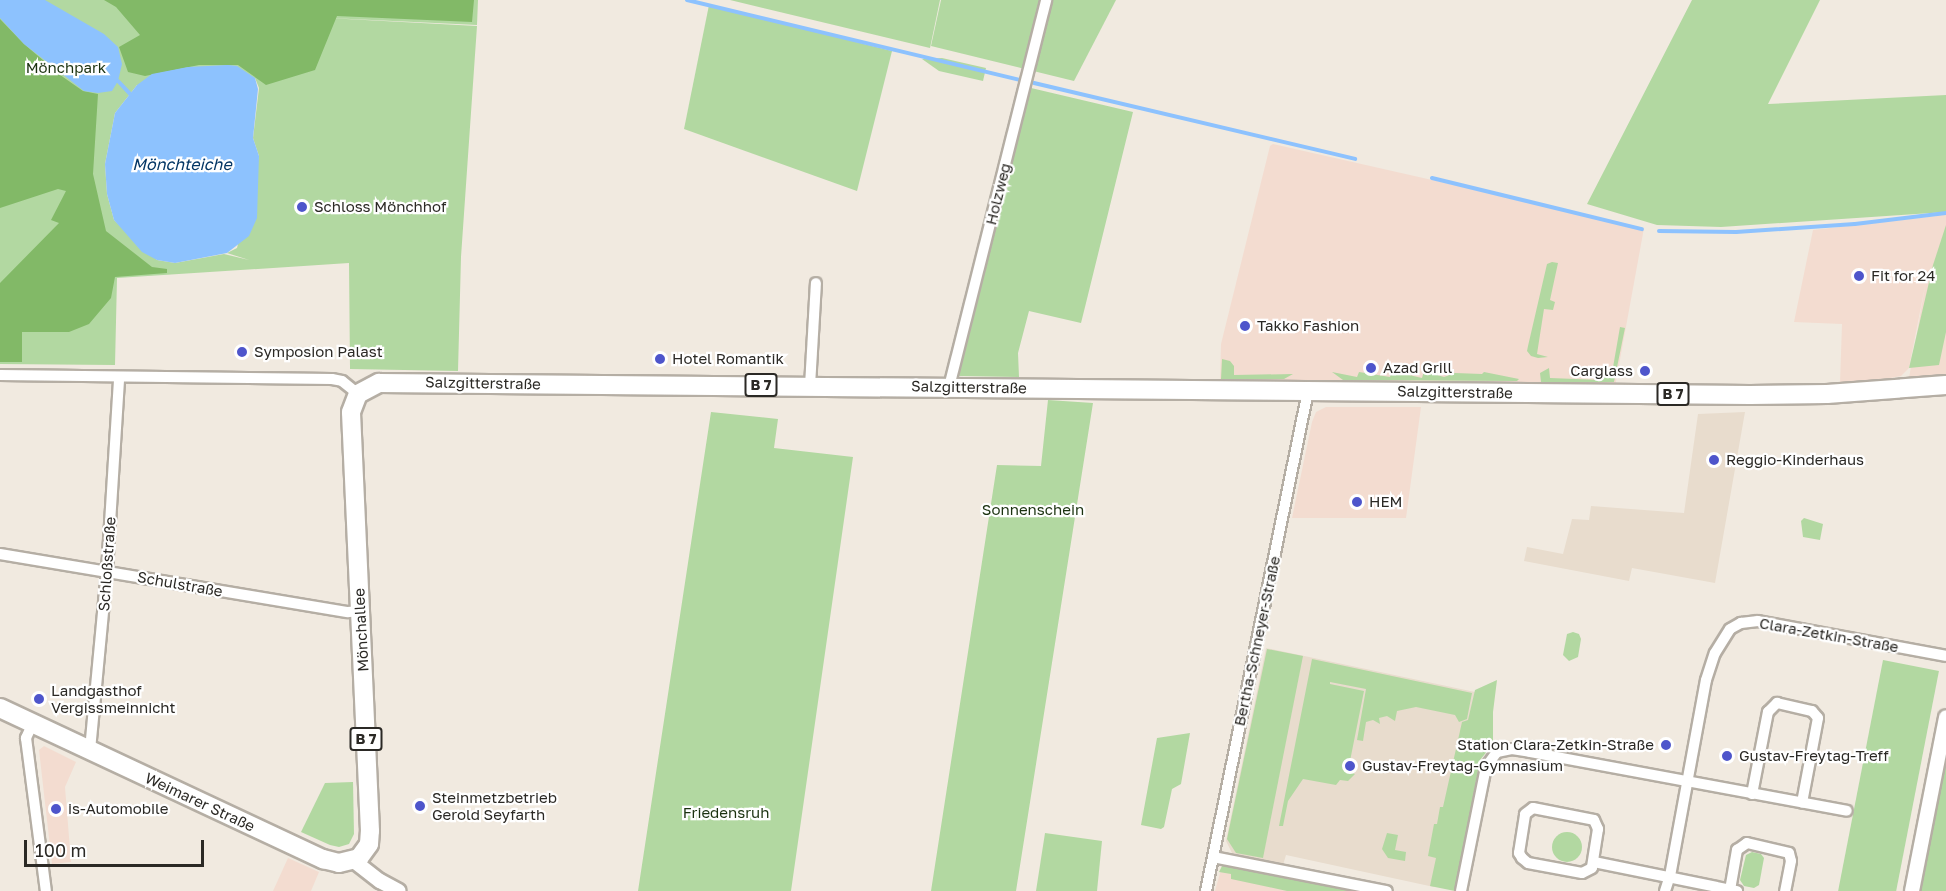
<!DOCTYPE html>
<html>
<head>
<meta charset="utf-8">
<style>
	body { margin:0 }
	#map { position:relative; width:1946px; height:891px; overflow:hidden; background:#f1eae0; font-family:"Golos Text",sans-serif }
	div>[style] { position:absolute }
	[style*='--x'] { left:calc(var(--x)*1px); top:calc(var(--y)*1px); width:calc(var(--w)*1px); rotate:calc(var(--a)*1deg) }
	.commercial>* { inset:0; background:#f3dcd0 }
	.built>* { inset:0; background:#e8dccd }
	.green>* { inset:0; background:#b2d8a1; transform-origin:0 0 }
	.round { border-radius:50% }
	.forest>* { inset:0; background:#82b967 }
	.water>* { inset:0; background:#8dc2fe }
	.stream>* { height:4px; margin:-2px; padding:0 2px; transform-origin:2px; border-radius:2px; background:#8dc2fe }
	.roads { filter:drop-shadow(2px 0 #b5aea4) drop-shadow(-2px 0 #b5aea4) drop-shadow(0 2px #b5aea4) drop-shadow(0 -2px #b5aea4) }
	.minor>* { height:10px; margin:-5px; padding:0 5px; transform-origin:5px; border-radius:5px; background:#fff }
	.tertiary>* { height:14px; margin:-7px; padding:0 7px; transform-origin:7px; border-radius:7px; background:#fff }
	.primary>* { height:18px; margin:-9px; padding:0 9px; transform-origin:9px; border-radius:9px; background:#fff }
	.dots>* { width:16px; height:16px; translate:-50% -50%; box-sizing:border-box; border:3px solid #fff; border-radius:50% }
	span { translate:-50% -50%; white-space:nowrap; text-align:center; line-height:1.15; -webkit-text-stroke:4.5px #fff; paint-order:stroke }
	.shield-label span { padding:2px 4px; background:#fff; border:2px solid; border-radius:4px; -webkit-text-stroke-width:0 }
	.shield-label { font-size:14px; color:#2b2925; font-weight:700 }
	.park-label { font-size:15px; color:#1b3210 }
	.street-label { font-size:15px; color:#2b2925 }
	.poi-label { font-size:15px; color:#2b2925 }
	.left { translate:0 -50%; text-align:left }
	.right { translate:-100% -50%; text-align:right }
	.water-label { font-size:16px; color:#053765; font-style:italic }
	.scale { position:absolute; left:24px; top:840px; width:180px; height:27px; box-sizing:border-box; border:3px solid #2b2925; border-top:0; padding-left:8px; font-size:18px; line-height:21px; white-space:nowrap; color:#2b2925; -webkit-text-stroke:4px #fff; paint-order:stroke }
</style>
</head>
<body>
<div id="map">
	<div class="commercial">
		<div style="clip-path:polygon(1273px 144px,1644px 228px,1615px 387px,1220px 383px,1221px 344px,1270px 146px)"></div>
		<div style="clip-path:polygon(1938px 213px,1946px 213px,1946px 374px,1909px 378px,1926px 281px,1909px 368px,1901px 376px,1864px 383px,1840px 383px,1842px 324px,1794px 322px,1813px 230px,1937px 216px)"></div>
		<div style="clip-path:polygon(1326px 407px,1421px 407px,1406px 518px,1292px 518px,1312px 422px,1316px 412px)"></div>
		<div style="clip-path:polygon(44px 746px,76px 762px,65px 787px,71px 862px,52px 864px,39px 750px)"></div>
		<div style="clip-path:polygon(288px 858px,319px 872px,311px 891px,273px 891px)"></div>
		<div style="clip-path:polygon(1222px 866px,1334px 885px,1334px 887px,1350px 891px,1215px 891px)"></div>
	</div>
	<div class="built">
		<div style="clip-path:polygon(1745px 412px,1715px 583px,1632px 568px,1629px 581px,1524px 561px,1527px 547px,1563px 554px,1572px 519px,1589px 520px,1591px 506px,1684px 513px,1698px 414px)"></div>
		<div style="clip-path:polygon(1266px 648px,1475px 692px,1434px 887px,1286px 855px,1283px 865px,1232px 853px,1226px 841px)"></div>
	</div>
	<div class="green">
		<div style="clip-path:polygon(evenodd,0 0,478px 0,477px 25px,309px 17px,477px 26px,461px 257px,458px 371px,350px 369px,349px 263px,117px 278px,115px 365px,0 364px,0 0,255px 78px,259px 88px,253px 138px,259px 156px,237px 248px,227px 253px,249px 260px,224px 254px,175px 263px,157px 260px,114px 220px,107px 194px,105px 164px,115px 113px,137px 85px,255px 78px)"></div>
		<div style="clip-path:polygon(730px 0,940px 0,930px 48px)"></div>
		<div style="clip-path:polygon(941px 0,1116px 0,1074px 81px,931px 46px)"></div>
		<div style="clip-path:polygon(1692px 0,1820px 0,1768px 104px,1946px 95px,1946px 212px,1721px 227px,1657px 225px,1587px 204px)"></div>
		<div style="clip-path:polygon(709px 5px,892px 51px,857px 191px,684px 129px)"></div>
		<div style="clip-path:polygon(942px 58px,986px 68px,983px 81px,939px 71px,922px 59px)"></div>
		<div style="clip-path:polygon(1031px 88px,1133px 112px,1086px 303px,1081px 323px,1029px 311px,1018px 353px,1019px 377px,959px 376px)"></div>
		<div style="clip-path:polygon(1946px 225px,1946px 332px,1939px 365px,1909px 368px,1933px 265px)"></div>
		<div style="clip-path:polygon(1552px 262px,1558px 263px,1550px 300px,1555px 302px,1553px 310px,1544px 309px,1537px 354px,1548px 357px,1538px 358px,1531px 356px,1527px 351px,1528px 346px,1547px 264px)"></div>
		<div style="clip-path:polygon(1620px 327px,1625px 328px,1614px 382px,1541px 382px,1540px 373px,1549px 368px,1550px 378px,1602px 380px,1603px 372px,1612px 373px)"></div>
		<div style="clip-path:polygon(1222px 359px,1230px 361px,1234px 366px,1234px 375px,1293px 374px,1284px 379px,1221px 379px)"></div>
		<div style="clip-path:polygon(1392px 371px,1422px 378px,1424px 371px,1444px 377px,1455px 373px,1482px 374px,1484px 372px,1519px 379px,1517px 381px,1343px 380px,1332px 372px,1357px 377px,1359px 372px,1390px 377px)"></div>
		<div style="clip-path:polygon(1048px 400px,1093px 403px,1016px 891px,931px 891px,997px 465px,1041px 466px)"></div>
		<div style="clip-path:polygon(711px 412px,778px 419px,774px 448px,853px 457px,791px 891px,638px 891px)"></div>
		<div style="clip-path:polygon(1804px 518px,1823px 524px,1820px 540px,1803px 537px,1801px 521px)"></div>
		<div style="clip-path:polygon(1573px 632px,1579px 634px,1581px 639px,1578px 657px,1569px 661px,1563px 655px,1567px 634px)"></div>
		<div style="clip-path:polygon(1267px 649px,1303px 656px,1263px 858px,1236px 853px,1227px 839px)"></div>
		<div style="clip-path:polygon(1312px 659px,1472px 693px,1467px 719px,1459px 722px,1455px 715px,1416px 707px,1397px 711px,1395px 721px,1387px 716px,1379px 718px,1380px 724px,1373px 720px,1366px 722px,1363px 741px,1357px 740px,1366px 689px,1330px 682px,1330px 684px,1364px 691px,1348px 771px,1355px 774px,1348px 781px,1340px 780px,1336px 785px,1303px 779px,1288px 801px,1283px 826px,1279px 826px)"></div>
		<div style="left:1883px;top:660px;width:57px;height:236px;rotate:11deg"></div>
		<div style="clip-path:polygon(1497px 680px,1493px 712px,1493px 744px,1480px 760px,1455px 891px,1430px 886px,1436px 858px,1428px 856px,1434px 824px,1437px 824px,1440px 807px,1443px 807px,1462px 722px,1468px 720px,1475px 690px)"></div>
		<div style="clip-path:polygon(1190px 733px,1181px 784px,1172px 789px,1164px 827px,1161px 829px,1141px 825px,1157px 738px)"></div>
		<div style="clip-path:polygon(1946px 763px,1946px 891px,1920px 891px)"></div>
		<div style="clip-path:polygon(353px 782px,354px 834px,349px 844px,339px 847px,330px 845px,301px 832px,325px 783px)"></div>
		<div class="round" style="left:1552px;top:832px;width:30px;height:30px"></div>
		<div style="clip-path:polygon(1045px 833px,1102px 841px,1097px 891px,1036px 891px)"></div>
		<div style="clip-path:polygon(1387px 833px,1398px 835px,1395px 850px,1406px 852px,1405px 861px,1388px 858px,1382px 849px)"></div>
		<div style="clip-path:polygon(1752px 852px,1761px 854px,1764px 858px,1759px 885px,1754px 888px,1744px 886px,1740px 880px,1746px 855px)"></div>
		<div style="clip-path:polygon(1227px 864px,1334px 885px,1334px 887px,1350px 891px,1287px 891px,1231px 879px,1231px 874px,1219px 872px,1222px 866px)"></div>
	</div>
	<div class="forest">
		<div style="clip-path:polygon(104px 0,474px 0,472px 22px,337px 16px,315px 70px,266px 85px,238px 65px,199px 65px,145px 76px,128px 72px,119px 47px,140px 35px,116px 7px)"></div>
		<div style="clip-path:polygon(0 19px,24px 44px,63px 77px,83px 91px,98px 94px,93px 174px,106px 231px,152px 267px,167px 269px,167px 273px,115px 277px,111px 298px,89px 324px,69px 332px,22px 332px,22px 362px,0 362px,0 283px,59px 223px,51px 220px,66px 191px,58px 189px,0 208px)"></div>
	</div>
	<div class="water">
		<div style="clip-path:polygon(0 0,45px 0,104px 34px,118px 47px,122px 64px,118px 81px,112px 91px,98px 93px,84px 91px,24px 44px,0 18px)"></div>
		<div style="clip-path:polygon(228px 65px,237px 66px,255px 78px,258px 89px,253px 138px,259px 156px,257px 218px,249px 236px,227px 253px,175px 263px,157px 260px,142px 252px,114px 220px,107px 194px,105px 164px,115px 113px,137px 85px,152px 74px,188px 67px)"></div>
	</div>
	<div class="stream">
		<div style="--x:687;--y:0;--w:342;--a:13.5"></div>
		<div style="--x:118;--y:81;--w:18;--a:47"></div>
		<div style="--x:1034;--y:83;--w:330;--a:13.3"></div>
		<div style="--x:1432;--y:178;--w:216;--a:13.7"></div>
		<div style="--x:1659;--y:231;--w:77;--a:0.7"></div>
		<div style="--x:1736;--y:232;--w:119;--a:-3.8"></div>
		<div style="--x:1855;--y:224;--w:92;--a:-6.9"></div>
	</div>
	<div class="roads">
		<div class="minor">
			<div style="--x:0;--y:375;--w:332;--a:0.7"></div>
			<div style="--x:332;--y:379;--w:10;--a:11"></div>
			<div style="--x:342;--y:381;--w:21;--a:39"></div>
			<div style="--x:810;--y:386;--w:103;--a:-86.7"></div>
			<div style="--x:949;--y:387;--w:399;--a:-75.9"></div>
			<div style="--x:0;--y:554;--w:353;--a:9.5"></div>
			<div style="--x:348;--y:612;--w:12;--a:-5"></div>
			<div style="--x:33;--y:723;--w:17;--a:115"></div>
			<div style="--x:26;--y:738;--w:154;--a:82.6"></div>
			<div style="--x:90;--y:750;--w:180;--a:-84.6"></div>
			<div style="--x:107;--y:571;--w:193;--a:-86.4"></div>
			<div style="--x:1752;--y:794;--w:84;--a:-79"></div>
			<div style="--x:1768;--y:712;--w:13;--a:-45"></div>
			<div style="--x:1777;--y:703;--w:36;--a:13"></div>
			<div style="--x:1812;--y:711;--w:9;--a:49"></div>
			<div style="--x:1818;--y:718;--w:86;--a:100.7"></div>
			<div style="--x:1533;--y:808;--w:62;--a:11.1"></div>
			<div style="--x:1594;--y:820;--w:10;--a:66"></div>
			<div style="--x:1598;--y:829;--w:39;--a:99"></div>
			<div style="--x:1592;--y:868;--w:11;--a:153"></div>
			<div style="--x:1582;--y:873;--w:55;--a:-169.5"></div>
			<div style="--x:1528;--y:863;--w:8;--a:-140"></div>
			<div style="--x:1522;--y:858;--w:6;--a:-121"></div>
			<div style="--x:1519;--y:853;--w:39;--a:-81"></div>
			<div style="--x:1525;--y:814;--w:10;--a:-37"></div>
			<div style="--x:1213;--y:857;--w:177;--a:11.1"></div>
			<div style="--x:1594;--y:862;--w:146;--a:11.5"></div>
			<div style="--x:1730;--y:890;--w:41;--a:-80.1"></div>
			<div style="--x:1737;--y:850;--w:12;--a:-35"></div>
			<div style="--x:1747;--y:843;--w:43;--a:13.4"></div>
			<div style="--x:1789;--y:853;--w:8;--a:76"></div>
			<div style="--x:1791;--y:861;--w:31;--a:101"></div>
			<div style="--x:1206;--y:891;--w:510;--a:-78.47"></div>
			<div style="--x:1461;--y:891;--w:126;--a:-78.6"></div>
			<div style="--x:1486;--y:767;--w:19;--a:-54"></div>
			<div style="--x:1497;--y:752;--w:15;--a:-11"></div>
			<div style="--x:1512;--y:749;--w:18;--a:9"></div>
			<div style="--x:1530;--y:752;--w:322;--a:10.5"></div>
			<div style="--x:1665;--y:891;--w:16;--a:-72"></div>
			<div style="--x:1670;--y:876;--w:199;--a:-79.6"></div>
			<div style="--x:1706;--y:680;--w:28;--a:-72"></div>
			<div style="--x:1715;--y:653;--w:28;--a:-58"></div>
			<div style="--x:1730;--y:629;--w:13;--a:-29"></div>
			<div style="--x:1741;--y:623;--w:17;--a:-7"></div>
			<div style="--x:1758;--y:621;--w:191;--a:10.5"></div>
		</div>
		<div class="tertiary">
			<div style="--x:354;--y:861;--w:33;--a:38"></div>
			<div style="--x:380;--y:881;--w:21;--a:28"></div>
			<div style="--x:1912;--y:891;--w:177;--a:-78.9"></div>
		</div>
		<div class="primary">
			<div style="--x:0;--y:708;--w:357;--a:25.1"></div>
			<div style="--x:323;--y:859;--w:16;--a:14"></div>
			<div style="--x:339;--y:863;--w:21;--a:-14"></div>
			<div style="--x:359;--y:858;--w:17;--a:-54"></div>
			<div style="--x:369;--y:844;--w:13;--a:-86"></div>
			<div style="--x:370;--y:831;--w:419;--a:-92.6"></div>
			<div style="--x:351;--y:412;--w:19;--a:-69"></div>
			<div style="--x:358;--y:394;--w:24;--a:-28"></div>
			<div style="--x:379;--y:383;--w:1371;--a:0.5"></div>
			<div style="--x:1750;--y:395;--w:77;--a:-0.7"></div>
			<div style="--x:1827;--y:394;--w:119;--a:-4.3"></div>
		</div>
	</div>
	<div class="dots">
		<div style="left:302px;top:207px;background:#4e55cb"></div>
		<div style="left:1859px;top:276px;background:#4e55cb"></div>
		<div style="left:1245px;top:326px;background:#4e55cb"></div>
		<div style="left:242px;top:352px;background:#4e55cb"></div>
		<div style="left:660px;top:359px;background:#4e55cb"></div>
		<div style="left:1371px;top:368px;background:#4e55cb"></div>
		<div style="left:1645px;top:371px;background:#4e55cb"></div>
		<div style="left:1714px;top:460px;background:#4e55cb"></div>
		<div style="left:1357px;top:502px;background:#4e55cb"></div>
		<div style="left:39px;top:699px;background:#4e55cb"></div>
		<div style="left:1666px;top:745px;background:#4e55cb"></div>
		<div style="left:1727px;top:756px;background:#4e55cb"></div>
		<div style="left:1350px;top:766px;background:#4e55cb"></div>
		<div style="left:420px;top:806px;background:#4e55cb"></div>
		<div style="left:56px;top:809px;background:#4e55cb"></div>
	</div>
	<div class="shield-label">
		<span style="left:761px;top:385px">B 7</span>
		<span style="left:1673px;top:394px">B 7</span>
		<span style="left:366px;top:739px">B 7</span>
	</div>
	<div class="park-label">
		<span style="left:66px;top:68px">Mönchpark</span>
		<span style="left:1033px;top:510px">Sonnenschein</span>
		<span style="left:726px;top:813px">Friedensruh</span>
	</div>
	<div class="street-label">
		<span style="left:998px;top:194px;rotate:-76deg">Holzweg</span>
		<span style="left:483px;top:383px;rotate:1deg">Salzgitterstraße</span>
		<span style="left:969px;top:387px;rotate:1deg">Salzgitterstraße</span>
		<span style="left:1455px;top:392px;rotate:1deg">Salzgitterstraße</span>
		<span style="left:107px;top:564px;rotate:-86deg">Schloßstraße</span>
		<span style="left:180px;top:584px;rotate:10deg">Schulstraße</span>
		<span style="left:361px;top:630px;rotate:-93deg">Mönchallee</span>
		<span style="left:1829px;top:635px;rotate:10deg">Clara-Zetkin-Straße</span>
		<span style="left:1257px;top:641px;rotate:-78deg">Bertha-Schneyer-Straße</span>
		<span style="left:200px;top:802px;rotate:25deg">Weimarer Straße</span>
	</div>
	<div class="poi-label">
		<span class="left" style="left:314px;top:207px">Schloss Mönchhof</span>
		<span class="left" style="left:1871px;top:276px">Fit for 24</span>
		<span class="left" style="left:1257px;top:326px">Takko Fashion</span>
		<span class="left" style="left:254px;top:352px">Symposion Palast</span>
		<span class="left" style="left:672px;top:359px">Hotel Romantik</span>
		<span class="left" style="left:1383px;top:368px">Azad Grill</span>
		<span class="right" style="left:1633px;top:371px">Carglass</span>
		<span class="left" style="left:1726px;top:460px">Reggio-Kinderhaus</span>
		<span class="left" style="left:1369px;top:502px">HEM</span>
		<span class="left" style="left:51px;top:699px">Landgasthof<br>Vergissmeinnicht</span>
		<span class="right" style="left:1654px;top:745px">Station Clara-Zetkin-Straße</span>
		<span class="left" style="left:1739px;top:756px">Gustav-Freytag-Treff</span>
		<span class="left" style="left:1362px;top:766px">Gustav-Freytag-Gymnasium</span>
		<span class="left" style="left:432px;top:806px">Steinmetzbetrieb<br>Gerold Seyfarth</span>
		<span class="left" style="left:68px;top:809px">is-Automobile</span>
	</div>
	<div class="water-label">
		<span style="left:182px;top:164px">Mönchteiche</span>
	</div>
	<div class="scale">100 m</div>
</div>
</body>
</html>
